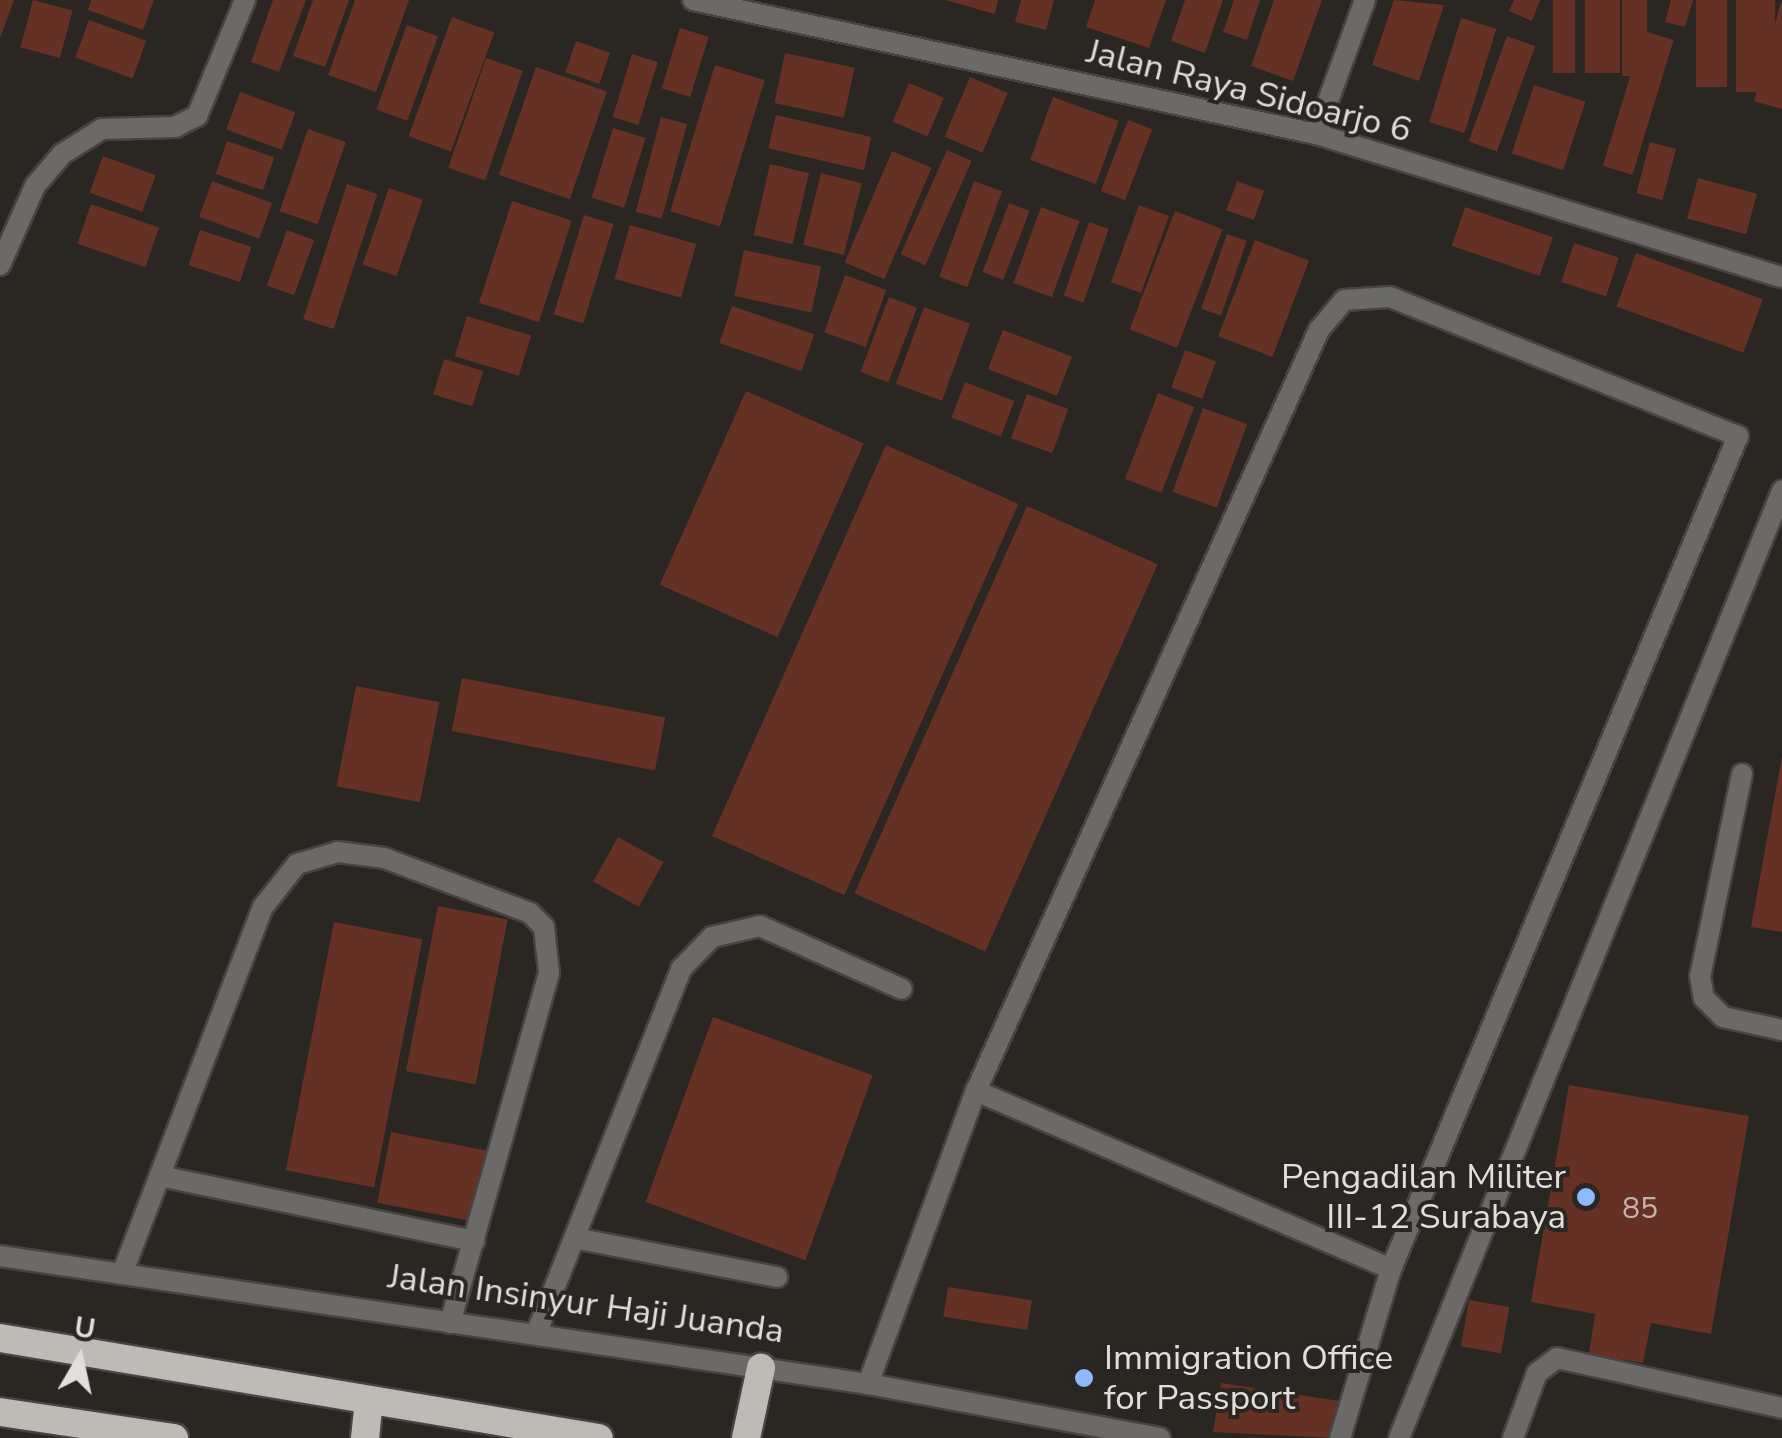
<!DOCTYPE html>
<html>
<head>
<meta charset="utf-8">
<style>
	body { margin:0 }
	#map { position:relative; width:1782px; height:1438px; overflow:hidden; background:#2a2622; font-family:"Nunito Sans",sans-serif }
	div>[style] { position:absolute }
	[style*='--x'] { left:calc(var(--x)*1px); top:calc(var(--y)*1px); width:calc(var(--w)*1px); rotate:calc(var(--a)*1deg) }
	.building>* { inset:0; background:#653125; transform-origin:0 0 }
	.roads { filter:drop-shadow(2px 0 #474340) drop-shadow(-2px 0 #474340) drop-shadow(0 2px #474340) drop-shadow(0 -2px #474340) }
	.service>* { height:20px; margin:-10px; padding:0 10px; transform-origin:10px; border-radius:10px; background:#6b6a68 }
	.minor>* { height:20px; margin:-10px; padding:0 10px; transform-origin:10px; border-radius:10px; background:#6b6a68 }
	.tertiary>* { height:20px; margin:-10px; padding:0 10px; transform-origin:10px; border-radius:10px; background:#6b6a68 }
	.trunk>* { height:28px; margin:-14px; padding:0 14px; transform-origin:14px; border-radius:14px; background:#bcbbb5 }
	.dots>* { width:28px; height:28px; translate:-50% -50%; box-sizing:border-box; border:5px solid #2a2622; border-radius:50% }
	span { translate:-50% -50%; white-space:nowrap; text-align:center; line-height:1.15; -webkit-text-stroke:8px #2a2622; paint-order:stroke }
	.number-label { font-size:30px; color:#c2b3ae }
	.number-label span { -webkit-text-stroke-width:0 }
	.street-label { font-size:35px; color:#e1dedc }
	.poi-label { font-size:35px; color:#e1dedc }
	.right { translate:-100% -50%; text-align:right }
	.left { translate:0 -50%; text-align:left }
	.north { position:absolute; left:30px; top:1308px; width:100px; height:100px; -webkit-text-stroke:8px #2a2622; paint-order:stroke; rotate:9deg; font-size:28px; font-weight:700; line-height:40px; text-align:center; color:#e1dedc }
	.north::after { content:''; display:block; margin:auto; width:35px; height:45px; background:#e1dedc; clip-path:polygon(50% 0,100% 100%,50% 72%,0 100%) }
</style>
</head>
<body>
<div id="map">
	<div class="building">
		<div style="clip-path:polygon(0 0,14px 0,0 38px)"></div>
		<div style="left:33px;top:0;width:41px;height:49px;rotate:15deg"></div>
		<div style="clip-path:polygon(91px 0,154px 0,143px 30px,88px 10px)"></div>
		<div style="clip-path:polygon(273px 0,306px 0,279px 72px,251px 62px)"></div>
		<div style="clip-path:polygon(313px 0,349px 0,325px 67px,293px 56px)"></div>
		<div style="clip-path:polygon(355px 0,409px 0,376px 92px,328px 75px)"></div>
		<div style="clip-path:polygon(945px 0,998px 0,995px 14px)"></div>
		<div style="clip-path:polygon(1021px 0,1054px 0,1046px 30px,1015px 22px)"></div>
		<div style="clip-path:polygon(1095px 0,1166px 0,1149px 48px,1086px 27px)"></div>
		<div style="clip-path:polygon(1185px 0,1223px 0,1205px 53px,1171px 41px)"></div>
		<div style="clip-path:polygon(1234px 0,1260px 0,1247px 40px,1223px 32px)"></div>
		<div style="clip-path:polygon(1274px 0,1322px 0,1293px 81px,1251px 66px)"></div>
		<div style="clip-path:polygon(1394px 0,1444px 5px,1419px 81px,1372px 65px)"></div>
		<div style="clip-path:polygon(1514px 0,1540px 0,1532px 21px,1509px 11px)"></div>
		<div style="left:1553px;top:0;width:22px;height:73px"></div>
		<div style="left:1585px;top:0;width:35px;height:73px"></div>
		<div style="left:1622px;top:0;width:25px;height:76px"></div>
		<div style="clip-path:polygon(1671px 0,1693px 0,1685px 27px,1665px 22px)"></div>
		<div style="left:1696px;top:0;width:31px;height:87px"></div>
		<div style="left:1736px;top:0;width:39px;height:92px"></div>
		<div style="clip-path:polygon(1781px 2px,1782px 3px,1782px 109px,1754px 101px)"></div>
		<div style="left:452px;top:17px;width:45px;height:127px;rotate:20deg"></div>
		<div style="left:1461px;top:18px;width:37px;height:109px;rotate:17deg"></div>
		<div style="left:89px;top:20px;width:61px;height:40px;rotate:20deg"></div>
		<div style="left:407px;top:25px;width:33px;height:90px;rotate:20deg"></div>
		<div style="left:680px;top:28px;width:30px;height:63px;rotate:17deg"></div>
		<div style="left:1644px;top:31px;width:31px;height:141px;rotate:17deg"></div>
		<div style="left:1507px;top:36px;width:30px;height:112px;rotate:20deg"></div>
		<div style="left:576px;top:41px;width:36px;height:33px;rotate:19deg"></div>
		<div style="left:785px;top:53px;width:71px;height:51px;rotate:12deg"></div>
		<div style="left:632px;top:54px;width:27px;height:66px;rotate:17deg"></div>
		<div style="left:486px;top:58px;width:39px;height:116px;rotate:19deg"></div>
		<div style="left:715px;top:65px;width:52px;height:153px;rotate:17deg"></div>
		<div style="left:536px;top:67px;width:75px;height:114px;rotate:19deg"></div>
		<div style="left:970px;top:77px;width:41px;height:65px;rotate:23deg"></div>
		<div style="left:909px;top:83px;width:38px;height:42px;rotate:23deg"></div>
		<div style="left:1534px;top:85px;width:54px;height:72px;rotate:18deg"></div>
		<div style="left:240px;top:92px;width:59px;height:40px;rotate:20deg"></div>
		<div style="left:1053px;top:97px;width:70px;height:67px;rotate:20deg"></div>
		<div style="left:776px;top:115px;width:98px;height:34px;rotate:13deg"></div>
		<div style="left:661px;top:117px;width:27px;height:98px;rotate:15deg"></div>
		<div style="left:1128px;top:120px;width:26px;height:76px;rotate:21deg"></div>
		<div style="left:613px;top:128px;width:34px;height:73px;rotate:17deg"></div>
		<div style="left:308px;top:129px;width:40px;height:87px;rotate:19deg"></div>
		<div style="left:227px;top:141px;width:50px;height:35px;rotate:19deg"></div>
		<div style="left:1650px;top:142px;width:27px;height:53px;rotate:15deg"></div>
		<div style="left:947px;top:150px;width:27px;height:114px;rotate:24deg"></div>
		<div style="left:892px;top:151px;width:43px;height:121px;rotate:23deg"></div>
		<div style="left:103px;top:156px;width:56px;height:39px;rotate:20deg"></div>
		<div style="left:770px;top:164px;width:40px;height:73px;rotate:13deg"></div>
		<div style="left:821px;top:173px;width:42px;height:74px;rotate:14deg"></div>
		<div style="left:1698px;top:178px;width:61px;height:42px;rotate:15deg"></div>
		<div style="left:212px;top:181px;width:64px;height:38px;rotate:20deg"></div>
		<div style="left:974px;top:181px;width:30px;height:102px;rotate:20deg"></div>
		<div style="left:1237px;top:181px;width:29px;height:31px;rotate:20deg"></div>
		<div style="left:347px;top:184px;width:32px;height:142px;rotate:18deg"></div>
		<div style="left:389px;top:188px;width:36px;height:81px;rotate:19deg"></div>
		<div style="left:512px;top:201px;width:63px;height:107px;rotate:18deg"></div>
		<div style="left:1009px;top:203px;width:22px;height:74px;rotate:21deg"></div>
		<div style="left:91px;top:204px;width:72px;height:42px;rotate:19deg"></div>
		<div style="left:1139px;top:205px;width:32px;height:82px;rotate:20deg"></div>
		<div style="left:1041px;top:207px;width:41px;height:81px;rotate:20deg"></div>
		<div style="left:1465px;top:207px;width:93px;height:41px;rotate:19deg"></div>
		<div style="left:1175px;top:211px;width:51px;height:127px;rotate:21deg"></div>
		<div style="left:584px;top:215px;width:31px;height:104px;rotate:17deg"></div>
		<div style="left:1089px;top:222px;width:21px;height:78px;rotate:19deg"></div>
		<div style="left:630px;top:225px;width:69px;height:56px;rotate:16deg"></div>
		<div style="left:200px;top:230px;width:54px;height:37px;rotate:18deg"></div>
		<div style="left:287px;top:230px;width:29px;height:59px;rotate:20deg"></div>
		<div style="left:1227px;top:234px;width:21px;height:79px;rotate:19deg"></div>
		<div style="left:1255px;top:240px;width:58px;height:103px;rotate:21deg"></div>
		<div style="left:1574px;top:243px;width:47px;height:41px;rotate:18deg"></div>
		<div style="left:744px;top:250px;width:79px;height:47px;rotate:12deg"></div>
		<div style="left:1636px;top:253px;width:135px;height:57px;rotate:20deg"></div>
		<div style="left:845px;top:275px;width:44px;height:61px;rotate:20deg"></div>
		<div style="left:889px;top:297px;width:30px;height:80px;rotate:21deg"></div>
		<div style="left:732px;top:306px;width:87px;height:39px;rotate:19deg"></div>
		<div style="left:924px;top:307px;width:49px;height:82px;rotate:20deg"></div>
		<div style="left:467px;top:316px;width:67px;height:42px;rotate:17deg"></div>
		<div style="left:1003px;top:330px;width:74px;height:42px;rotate:21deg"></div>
		<div style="left:1185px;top:350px;width:33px;height:40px;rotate:20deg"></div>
		<div style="left:444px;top:359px;width:41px;height:37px;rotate:17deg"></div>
		<div style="left:965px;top:382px;width:53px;height:38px;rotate:21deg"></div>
		<div style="left:746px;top:391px;width:129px;height:212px;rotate:24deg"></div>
		<div style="left:1158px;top:393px;width:39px;height:92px;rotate:21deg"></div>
		<div style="left:1027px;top:394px;width:44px;height:47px;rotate:20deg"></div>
		<div style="left:1203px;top:408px;width:47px;height:89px;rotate:20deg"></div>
		<div style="left:886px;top:445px;width:145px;height:428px;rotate:24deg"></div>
		<div style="left:1027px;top:506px;width:143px;height:424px;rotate:24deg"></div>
		<div style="left:462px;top:678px;width:207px;height:54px;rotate:11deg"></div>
		<div style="left:356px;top:686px;width:85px;height:102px;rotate:11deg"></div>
		<div style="clip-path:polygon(1782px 756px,1782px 932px,1751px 927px)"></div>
		<div style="left:618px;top:837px;width:52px;height:51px;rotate:29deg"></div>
		<div style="left:438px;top:906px;width:71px;height:168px;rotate:11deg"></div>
		<div style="left:334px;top:922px;width:90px;height:253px;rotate:11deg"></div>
		<div style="left:713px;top:1017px;width:170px;height:197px;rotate:20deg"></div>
		<div style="clip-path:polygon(1569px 1085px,1749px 1116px,1711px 1334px,1651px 1323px,1643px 1363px,1589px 1354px,1595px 1314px,1531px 1302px)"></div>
		<div style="left:391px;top:1132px;width:102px;height:72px;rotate:11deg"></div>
		<div style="left:948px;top:1287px;width:85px;height:30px;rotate:9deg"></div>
		<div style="left:1469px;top:1300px;width:41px;height:47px;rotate:10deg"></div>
		<div style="clip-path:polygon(1221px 1383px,1339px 1401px,1334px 1438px,1213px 1432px)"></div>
	</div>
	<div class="roads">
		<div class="service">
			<div style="--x:1742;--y:774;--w:206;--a:101.7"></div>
			<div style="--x:1700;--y:976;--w:22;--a:80"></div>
			<div style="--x:1704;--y:998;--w:27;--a:45"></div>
			<div style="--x:1723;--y:1017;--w:60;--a:12.4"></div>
			<div style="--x:976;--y:1091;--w:452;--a:23.2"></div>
			<div style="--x:165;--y:1177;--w:316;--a:11.7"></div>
			<div style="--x:574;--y:1238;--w:207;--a:10.9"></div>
			<div style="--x:122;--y:1274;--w:393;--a:-69"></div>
			<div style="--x:263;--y:907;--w:55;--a:-51.7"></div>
			<div style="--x:297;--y:864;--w:43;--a:-16.3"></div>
			<div style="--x:338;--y:852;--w:46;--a:7.4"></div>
			<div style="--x:384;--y:858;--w:156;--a:20.6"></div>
			<div style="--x:530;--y:913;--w:20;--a:45"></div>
			<div style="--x:544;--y:927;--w:46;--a:83.8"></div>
			<div style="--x:549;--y:973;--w:364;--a:105.8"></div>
			<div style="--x:536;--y:1334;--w:393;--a:-68.3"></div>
			<div style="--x:681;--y:969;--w:45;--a:-45.9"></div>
			<div style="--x:712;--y:937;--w:49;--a:-12.9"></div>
			<div style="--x:760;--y:926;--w:155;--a:23.9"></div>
			<div style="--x:868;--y:1384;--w:312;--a:-69.8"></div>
			<div style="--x:976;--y:1091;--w:835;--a:-65.74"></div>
			<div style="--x:1319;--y:330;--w:39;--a:-50"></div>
			<div style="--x:1344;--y:300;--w:46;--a:-3.7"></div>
			<div style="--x:1390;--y:297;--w:375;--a:21.8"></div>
			<div style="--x:1738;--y:436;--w:902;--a:112.61"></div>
			<div style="--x:1391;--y:1269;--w:177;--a:106.8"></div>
			<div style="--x:1513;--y:1438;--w:69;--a:-69.7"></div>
			<div style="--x:1537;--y:1373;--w:25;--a:-37"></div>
			<div style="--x:1557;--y:1358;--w:230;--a:12.5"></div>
		</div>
		<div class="minor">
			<div style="--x:693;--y:0;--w:637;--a:12.14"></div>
			<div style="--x:1316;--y:134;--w:487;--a:17.1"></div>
			<div style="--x:1316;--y:134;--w:143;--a:-69.9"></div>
			<div style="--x:0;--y:265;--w:86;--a:-66.1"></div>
			<div style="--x:35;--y:186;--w:42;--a:-49.8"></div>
			<div style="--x:62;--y:154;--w:47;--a:-32"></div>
			<div style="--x:102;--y:129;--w:73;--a:-1.6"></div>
			<div style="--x:175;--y:127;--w:25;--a:-27"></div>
			<div style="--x:197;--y:116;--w:126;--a:-67.5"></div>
			<div style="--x:1399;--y:1438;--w:1022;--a:-67.98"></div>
		</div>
		<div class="tertiary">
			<div style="--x:0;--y:1256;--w:877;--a:8.39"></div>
			<div style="--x:868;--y:1384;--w:297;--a:10.5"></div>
		</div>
		<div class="trunk">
			<div style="--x:0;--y:1338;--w:607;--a:9.48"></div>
			<div style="--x:0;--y:1412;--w:176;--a:8.5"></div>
			<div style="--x:365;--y:1438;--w:38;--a:-84"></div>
			<div style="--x:746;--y:1438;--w:72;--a:-77.9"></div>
		</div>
	</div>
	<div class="dots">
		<div style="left:1586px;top:1197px;background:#8fb8fd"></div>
		<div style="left:1084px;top:1378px;background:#8fb8fd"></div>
	</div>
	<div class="number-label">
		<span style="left:1640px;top:1209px">85</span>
	</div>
	<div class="street-label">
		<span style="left:1249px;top:91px;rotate:14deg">Jalan Raya Sidoarjo 6</span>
		<span style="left:586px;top:1304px;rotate:8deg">Jalan Insinyur Haji Juanda</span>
	</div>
	<div class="poi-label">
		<span class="right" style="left:1566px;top:1197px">Pengadilan Militer<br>III-12 Surabaya</span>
		<span class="left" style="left:1104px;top:1378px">Immigration Office<br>for Passport</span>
	</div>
	<div class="north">U</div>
</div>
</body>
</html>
